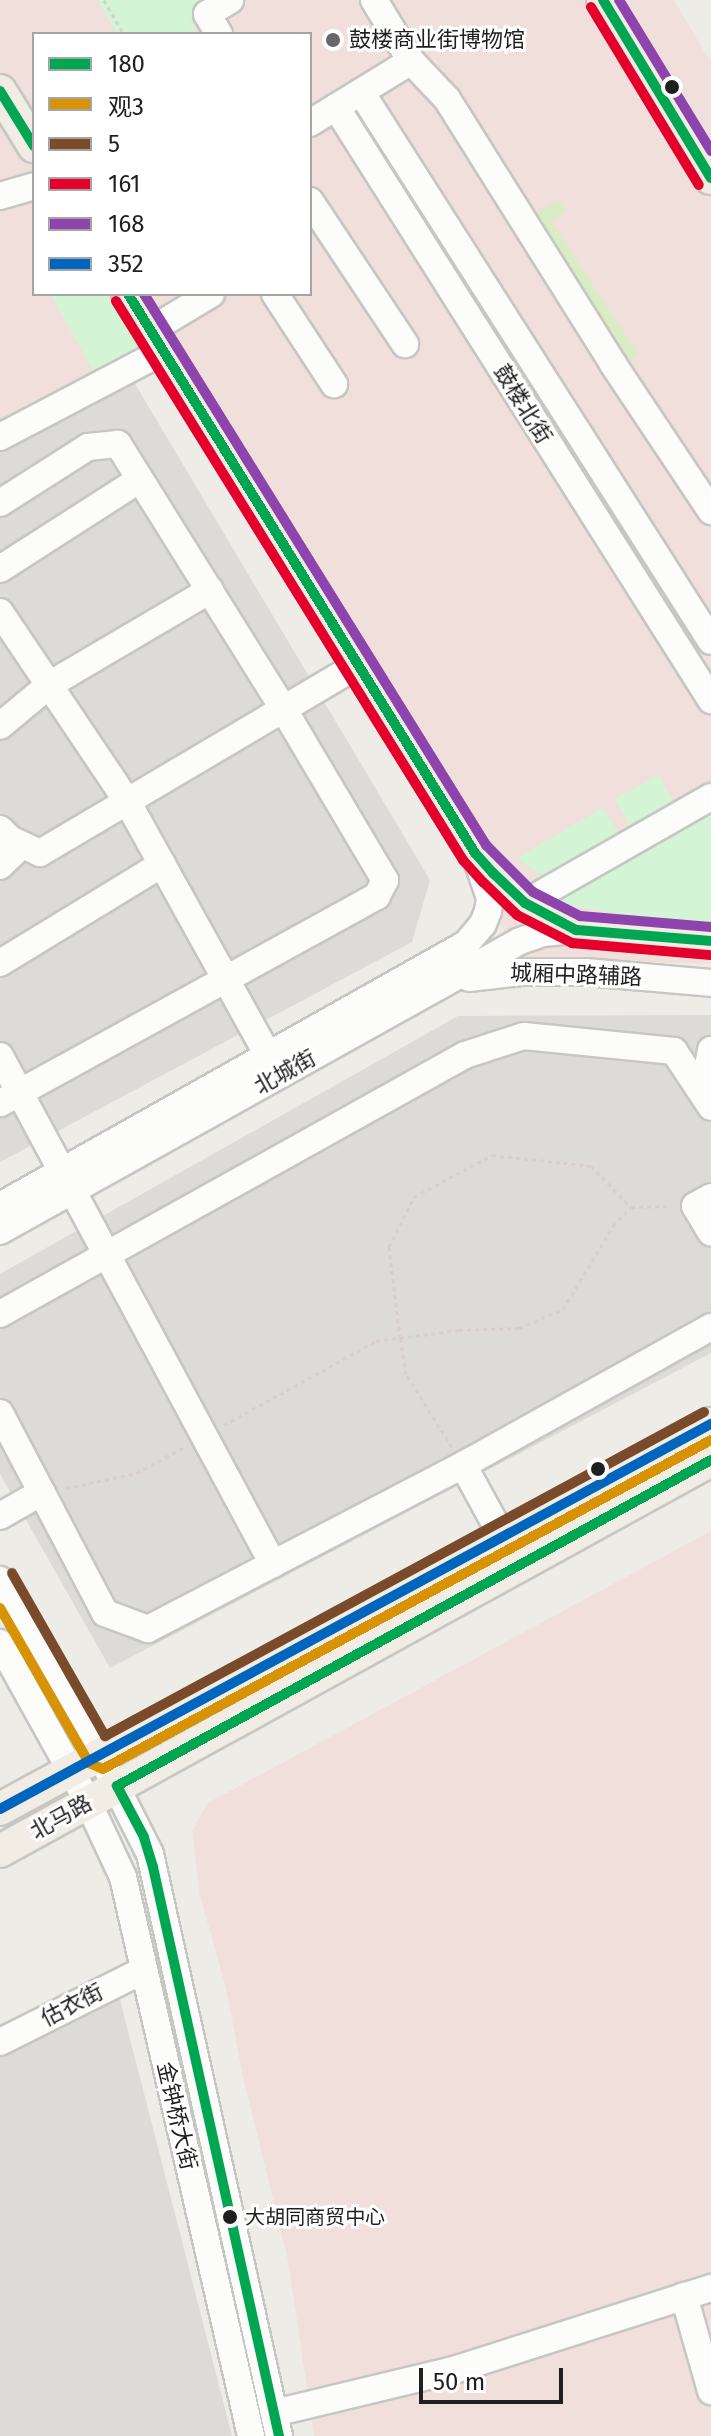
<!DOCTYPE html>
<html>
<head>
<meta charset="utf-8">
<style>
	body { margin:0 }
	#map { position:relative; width:711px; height:2436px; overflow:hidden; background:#edece7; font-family:"Fira Sans","Noto Sans SC",sans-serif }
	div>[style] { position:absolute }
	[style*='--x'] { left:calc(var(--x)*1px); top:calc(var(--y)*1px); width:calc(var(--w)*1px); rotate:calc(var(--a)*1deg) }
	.residential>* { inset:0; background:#dcdbd8 }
	.commercial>* { inset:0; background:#f0dfdb }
	.grass>* { inset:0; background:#d8edc4 }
	.park>* { inset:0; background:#d3f5d5; transform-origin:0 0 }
	.path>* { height:3px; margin-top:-1.5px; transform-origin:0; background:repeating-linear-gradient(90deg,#dbcdca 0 4px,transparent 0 8px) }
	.roads { filter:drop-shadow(2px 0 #c6c6c3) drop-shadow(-2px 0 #c6c6c3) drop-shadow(0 2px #c6c6c3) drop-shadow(0 -2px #c6c6c3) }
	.minor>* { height:26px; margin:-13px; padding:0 13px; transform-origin:13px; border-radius:13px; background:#fcfcfb }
	.major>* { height:32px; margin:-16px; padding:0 16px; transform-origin:16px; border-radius:16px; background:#f1ece4 }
	.bus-1>* { height:10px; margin:-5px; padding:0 5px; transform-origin:5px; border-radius:5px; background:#00a651 }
	.bus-2>* { height:10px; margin:-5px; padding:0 5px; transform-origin:5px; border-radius:5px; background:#d79205 }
	.bus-3>* { height:10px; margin:-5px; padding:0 5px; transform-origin:5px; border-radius:5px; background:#7a4b2a }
	.bus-4>* { height:10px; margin:-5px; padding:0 5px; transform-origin:5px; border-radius:5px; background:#e4002b }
	.bus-5>* { height:10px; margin:-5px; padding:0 5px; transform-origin:5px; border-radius:5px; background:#8e44ad }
	.bus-6>* { height:10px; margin:-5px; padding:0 5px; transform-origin:5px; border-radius:5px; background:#0065bd }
	.dots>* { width:22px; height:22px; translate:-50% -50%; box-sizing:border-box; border:4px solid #fff; border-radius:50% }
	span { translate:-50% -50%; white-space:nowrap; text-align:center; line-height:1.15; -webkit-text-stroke:6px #fff; paint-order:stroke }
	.bus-label { font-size:20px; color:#1f1f1f }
	.left { translate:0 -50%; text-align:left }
	.poi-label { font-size:22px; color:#1f1f1f }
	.street-label { font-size:22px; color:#1f1f1f }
	.legend { position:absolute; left:32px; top:32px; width:280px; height:264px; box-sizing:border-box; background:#fff; border:2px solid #a5a5a5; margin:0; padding:10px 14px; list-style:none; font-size:24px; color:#1f1f1f }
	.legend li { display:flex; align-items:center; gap:16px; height:40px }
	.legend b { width:40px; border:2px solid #a5a5a5 }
	.scale { position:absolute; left:419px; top:2368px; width:144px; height:36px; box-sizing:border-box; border:4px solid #1f1f1f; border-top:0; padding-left:10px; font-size:24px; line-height:28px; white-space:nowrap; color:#1f1f1f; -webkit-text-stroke:6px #fff; paint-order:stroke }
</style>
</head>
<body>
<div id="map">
	<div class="residential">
		<div style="clip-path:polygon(128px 372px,430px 880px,412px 942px,0 1162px,0 440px)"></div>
		<div style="clip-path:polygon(711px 1015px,711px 1353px,110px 1668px,0 1474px,0 1274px,458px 1016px)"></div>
		<div style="clip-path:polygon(118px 1992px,232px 2436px,0 2436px,0 2055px)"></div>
	</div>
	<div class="commercial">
		<div style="clip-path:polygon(evenodd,0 0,674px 0,711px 63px,711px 964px,521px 958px,150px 354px,0 434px,0 0,34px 34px,310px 34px,310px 294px,34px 294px,34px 34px)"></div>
		<div style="clip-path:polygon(711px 1531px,711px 2436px,314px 2436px,288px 2260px,243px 2077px,226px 1988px,200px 1895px,192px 1831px,208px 1803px)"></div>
	</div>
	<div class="grass">
		<div style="clip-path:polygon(558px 200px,566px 211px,551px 221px,638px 354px,621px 365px,528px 218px)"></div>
	</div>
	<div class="park">
		<div style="clip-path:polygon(98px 0,220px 0,190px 20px,198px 34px,117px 34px)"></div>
		<div style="clip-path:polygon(51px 294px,105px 294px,141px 347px,94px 373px)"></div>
		<div style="left:659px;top:775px;width:34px;height:50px;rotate:62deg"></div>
		<div style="clip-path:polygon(602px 808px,621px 835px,547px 880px,517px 858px)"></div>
		<div style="clip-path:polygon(711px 810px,711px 924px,641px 918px,557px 903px)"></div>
	</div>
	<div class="path">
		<div style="--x:104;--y:0;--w:39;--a:60"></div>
		<div style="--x:224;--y:1425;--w:174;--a:-28.9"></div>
		<div style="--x:376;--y:1341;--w:84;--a:-7.5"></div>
		<div style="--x:459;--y:1330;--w:60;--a:-1.9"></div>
		<div style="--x:519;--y:1328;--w:48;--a:-23.4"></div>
		<div style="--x:563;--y:1309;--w:97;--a:-58.9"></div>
		<div style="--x:613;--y:1226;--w:26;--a:-47"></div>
		<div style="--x:631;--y:1207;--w:40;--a:-1.4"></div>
		<div style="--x:452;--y:1447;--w:86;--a:-122.2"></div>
		<div style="--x:406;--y:1374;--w:36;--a:-99"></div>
		<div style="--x:400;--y:1338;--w:92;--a:-96.9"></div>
		<div style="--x:389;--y:1247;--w:56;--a:-63.4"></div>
		<div style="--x:414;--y:1197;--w:89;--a:-28.3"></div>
		<div style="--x:492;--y:1155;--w:100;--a:6.3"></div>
		<div style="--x:591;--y:1166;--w:57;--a:45.7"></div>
		<div style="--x:66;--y:1488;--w:73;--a:-11.9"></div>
		<div style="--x:137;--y:1473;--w:56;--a:-28.9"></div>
	</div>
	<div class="roads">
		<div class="minor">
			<div style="--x:374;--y:0;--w:71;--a:58.8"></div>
			<div style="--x:411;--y:61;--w:52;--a:46.5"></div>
			<div style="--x:447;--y:99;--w:313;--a:57.9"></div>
			<div style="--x:613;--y:364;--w:177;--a:56.3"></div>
			<div style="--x:219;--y:34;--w:23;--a:-121"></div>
			<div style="--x:207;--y:14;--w:27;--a:-31"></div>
			<div style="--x:361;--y:92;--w:651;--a:57.48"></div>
			<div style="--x:336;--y:107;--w:702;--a:57.69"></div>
			<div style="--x:310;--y:123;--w:119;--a:-31.5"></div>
			<div style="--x:0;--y:196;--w:35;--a:-16"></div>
			<div style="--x:310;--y:201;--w:172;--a:56.4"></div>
			<div style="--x:275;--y:294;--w:108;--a:56.8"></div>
			<div style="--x:151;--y:330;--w:70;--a:-31"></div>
			<div style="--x:0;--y:437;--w:185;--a:-27.7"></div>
			<div style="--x:0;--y:503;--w:104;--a:-32.5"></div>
			<div style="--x:88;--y:447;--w:30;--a:-6"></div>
			<div style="--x:118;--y:444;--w:314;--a:58"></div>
			<div style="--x:284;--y:710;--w:198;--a:59.3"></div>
			<div style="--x:385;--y:880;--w:18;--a:117"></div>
			<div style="--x:377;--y:896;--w:430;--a:151.2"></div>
			<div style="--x:0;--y:569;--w:166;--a:-32.7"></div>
			<div style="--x:0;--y:612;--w:228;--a:56.1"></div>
			<div style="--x:127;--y:801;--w:291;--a:61"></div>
			<div style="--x:0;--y:726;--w:64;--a:-39.9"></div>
			<div style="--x:49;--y:685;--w:187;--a:-30.5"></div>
			<div style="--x:0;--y:829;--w:14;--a:45"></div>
			<div style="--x:10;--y:839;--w:33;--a:25"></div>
			<div style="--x:40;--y:853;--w:371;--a:-30.6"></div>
			<div style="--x:0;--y:866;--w:30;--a:-44"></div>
			<div style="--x:525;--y:903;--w:214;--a:-29.7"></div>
			<div style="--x:0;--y:963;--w:190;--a:-31.4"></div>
			<div style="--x:469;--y:978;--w:52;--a:-6.6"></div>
			<div style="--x:521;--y:972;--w:65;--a:0"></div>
			<div style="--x:586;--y:972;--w:125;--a:5"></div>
			<div style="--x:0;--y:1056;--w:577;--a:61.75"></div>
			<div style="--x:703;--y:1092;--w:43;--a:-79.2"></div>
			<div style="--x:711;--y:1197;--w:18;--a:151"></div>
			<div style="--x:695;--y:1206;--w:31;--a:59"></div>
			<div style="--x:0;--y:1206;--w:535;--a:-29.35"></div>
			<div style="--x:466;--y:944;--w:26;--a:-50"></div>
			<div style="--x:483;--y:924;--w:14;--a:-69"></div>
			<div style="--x:488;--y:911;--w:13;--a:-81"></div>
			<div style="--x:490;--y:898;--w:43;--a:-108.9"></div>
			<div style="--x:0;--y:1231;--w:595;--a:-29.15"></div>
			<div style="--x:520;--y:941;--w:24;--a:-19"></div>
			<div style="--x:543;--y:933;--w:33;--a:-5"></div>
			<div style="--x:0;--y:1314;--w:532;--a:-29.12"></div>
			<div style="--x:465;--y:1055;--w:62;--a:-17.9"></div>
			<div style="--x:524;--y:1036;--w:151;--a:5.7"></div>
			<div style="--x:674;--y:1051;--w:67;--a:56.5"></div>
			<div style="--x:0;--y:1413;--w:226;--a:62.3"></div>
			<div style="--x:105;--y:1613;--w:46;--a:20.4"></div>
			<div style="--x:148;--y:1629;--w:355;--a:-27.5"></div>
			<div style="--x:463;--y:1465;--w:284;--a:-29.1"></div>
			<div style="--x:463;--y:1465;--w:83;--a:61.3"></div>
			<div style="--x:0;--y:1516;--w:48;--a:-29.7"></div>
			<div style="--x:0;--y:1580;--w:202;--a:60.3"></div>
			<div style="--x:100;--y:1755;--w:111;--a:63.2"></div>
			<div style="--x:150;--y:1854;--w:596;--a:77.5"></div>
			<div style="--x:0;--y:1643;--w:182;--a:61"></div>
			<div style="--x:88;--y:1802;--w:83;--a:65"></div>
			<div style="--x:123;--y:1877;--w:573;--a:77.1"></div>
			<div style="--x:0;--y:2042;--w:161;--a:-26.6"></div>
			<div style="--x:684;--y:2296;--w:99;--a:74.1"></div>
			<div style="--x:274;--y:2413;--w:188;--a:-13.5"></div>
			<div style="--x:457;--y:2369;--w:267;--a:-17.7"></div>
		</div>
		<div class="major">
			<div style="--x:603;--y:0;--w:208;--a:58.8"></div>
			<div style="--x:0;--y:91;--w:65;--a:58.3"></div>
			<div style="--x:128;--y:294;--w:658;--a:58.17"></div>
			<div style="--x:475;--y:853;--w:27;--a:48"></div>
			<div style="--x:493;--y:873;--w:44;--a:43.2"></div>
			<div style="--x:525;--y:903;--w:58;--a:27.9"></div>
			<div style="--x:576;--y:930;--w:135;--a:4.7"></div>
			<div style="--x:0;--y:1809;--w:809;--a:-28.44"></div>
			<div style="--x:0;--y:1851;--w:811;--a:-28.81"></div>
		</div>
	</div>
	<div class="bus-1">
		<div style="--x:603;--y:0;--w:208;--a:58.8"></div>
		<div style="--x:0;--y:91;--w:65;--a:58.3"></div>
		<div style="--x:128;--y:294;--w:658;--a:58.17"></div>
		<div style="--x:475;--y:853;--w:27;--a:48"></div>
		<div style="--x:493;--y:873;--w:44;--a:43.2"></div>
		<div style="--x:525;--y:903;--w:58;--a:27.9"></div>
		<div style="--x:576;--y:930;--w:135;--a:4.7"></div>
		<div style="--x:279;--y:2436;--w:583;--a:-102.49"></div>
		<div style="--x:153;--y:1867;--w:31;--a:-107"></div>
		<div style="--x:144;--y:1837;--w:58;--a:-117.9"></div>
		<div style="--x:117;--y:1786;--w:678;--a:-28.76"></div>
	</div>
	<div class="bus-2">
		<div style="--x:0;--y:1608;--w:179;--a:60.1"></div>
		<div style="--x:89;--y:1763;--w:15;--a:23"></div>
		<div style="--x:103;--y:1769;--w:691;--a:-28.42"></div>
	</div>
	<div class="bus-3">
		<div style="--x:12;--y:1573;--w:188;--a:60.3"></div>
		<div style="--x:105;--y:1736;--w:681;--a:-28.41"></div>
	</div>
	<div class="bus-4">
		<div style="--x:591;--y:7;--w:208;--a:58.8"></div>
		<div style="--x:116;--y:301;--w:658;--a:58.17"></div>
		<div style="--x:463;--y:860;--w:30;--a:48"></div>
		<div style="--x:483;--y:882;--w:47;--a:44.1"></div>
		<div style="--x:517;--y:915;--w:62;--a:27"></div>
		<div style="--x:572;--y:943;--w:139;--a:5"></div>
	</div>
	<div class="bus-5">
		<div style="--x:619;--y:0;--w:177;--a:58.6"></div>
		<div style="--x:144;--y:294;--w:649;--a:58.17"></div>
		<div style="--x:486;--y:845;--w:66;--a:45"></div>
		<div style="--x:533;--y:892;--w:53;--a:27.1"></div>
		<div style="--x:580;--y:916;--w:131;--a:4.8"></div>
	</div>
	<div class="bus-6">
		<div style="--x:0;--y:1809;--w:809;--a:-28.44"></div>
	</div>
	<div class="dots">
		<div style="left:333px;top:40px;background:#676765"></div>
		<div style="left:672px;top:87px;background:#1f1f1f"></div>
		<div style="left:598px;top:1469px;background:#1f1f1f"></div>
		<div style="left:230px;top:2217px;background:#1f1f1f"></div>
	</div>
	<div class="bus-label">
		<span class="left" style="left:245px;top:2217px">大胡同商贸中心</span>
	</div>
	<div class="poi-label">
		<span class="left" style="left:349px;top:40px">鼓楼商业街博物馆</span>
	</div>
	<div class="street-label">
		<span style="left:523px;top:404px;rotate:58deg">鼓楼北街</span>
		<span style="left:576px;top:975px;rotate:2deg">城厢中路辅路</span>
		<span style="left:285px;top:1072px;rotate:-29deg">北城街</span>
		<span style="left:61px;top:1817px;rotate:-29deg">北马路</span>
		<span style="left:72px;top:2005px;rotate:-27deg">估衣街</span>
		<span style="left:177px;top:2116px;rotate:77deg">金钟桥大街</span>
	</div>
	<ul class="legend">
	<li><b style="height:10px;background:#00a651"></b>180</li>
	<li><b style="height:10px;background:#d79205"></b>观3</li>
	<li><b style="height:10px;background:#7a4b2a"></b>5</li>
	<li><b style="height:10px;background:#e4002b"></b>161</li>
	<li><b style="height:10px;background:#8e44ad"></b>168</li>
	<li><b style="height:10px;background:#0065bd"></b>352</li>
	</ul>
	<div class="scale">50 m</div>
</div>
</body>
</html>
